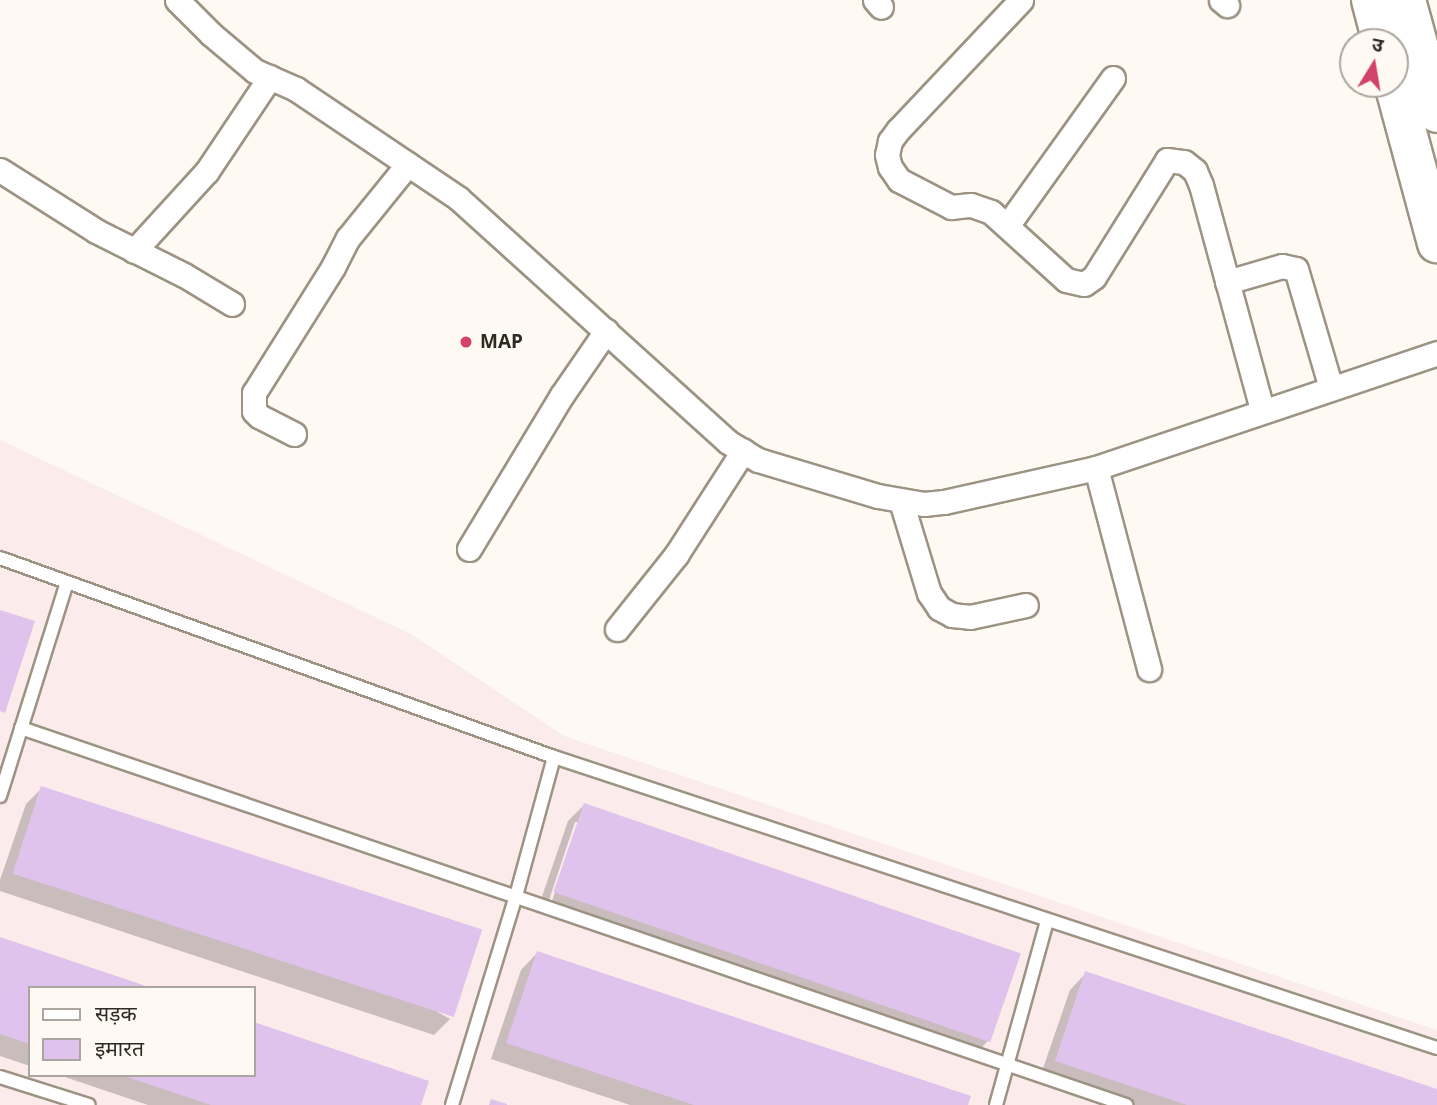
<!DOCTYPE html>
<html>
<head>
<meta charset="utf-8">
<style>
	body { margin:0 }
	#map { position:relative; width:1437px; height:1105px; overflow:hidden; background:#fef9f2; font-family:"Open Sans","Noto Sans Devanagari",sans-serif }
	div>[style] { position:absolute }
	[style*='--x'] { left:calc(var(--x)*1px); top:calc(var(--y)*1px); width:calc(var(--w)*1px); rotate:calc(var(--a)*1deg) }
	.industrial>* { inset:0; background:#fcebeb }
	.shadow>* { inset:0; background:#0003 }
	.building>* { inset:0; background:#e0c3ed; transform-origin:0 0 }
	.roads { filter:drop-shadow(2px 0 #9d9383) drop-shadow(-2px 0 #9d9383) drop-shadow(0 2px #9d9383) drop-shadow(0 -2px #9d9383) }
	.service>* { height:12px; margin:-6px; padding:0 6px; transform-origin:6px; border-radius:6px; background:#fff }
	.minor>* { height:23px; margin:-11.5px; padding:0 11.5px; transform-origin:11.5px; border-radius:11.5px; background:#fff }
	.trunk>* { height:38px; margin:-19px; padding:0 19px; transform-origin:19px; border-radius:19px; background:#fff }
	.dots>* { width:19px; height:19px; translate:-50% -50%; box-sizing:border-box; border:4px solid #fef9f2; border-radius:50% }
	span { translate:-50% -50%; white-space:nowrap; text-align:center; line-height:1.15; -webkit-text-stroke:6px #fef9f2; paint-order:stroke }
	.poi-label { font-size:19px; color:#2e2a23; font-weight:700 }
	.left { translate:0 -50%; text-align:left }
	.legend { position:absolute; left:28px; top:986px; width:228px; height:91px; box-sizing:border-box; background:#fef9f2; border:2px solid #aba69f; margin:0; padding:9px 12px; list-style:none; font-size:21px; color:#2e2a23 }
	.legend li { display:flex; align-items:center; gap:14px; height:35px }
	.legend b { width:35px; border:2px solid #aba69f }
	.north { position:absolute; left:1339px; top:28px; width:70px; height:70px; box-sizing:border-box; background:#fef9f2; border:2px solid #aba69f; border-radius:50%; rotate:11deg; font-size:19px; font-weight:700; line-height:28px; text-align:center; color:#2e2a23 }
	.north::after { content:''; display:block; margin:auto; width:24px; height:32px; background:#d24367; clip-path:polygon(50% 0,100% 100%,50% 72%,0 100%) }
</style>
</head>
<body>
<div id="map">
	<div class="industrial">
		<div style="clip-path:polygon(evenodd,0 440px,411px 634px,564px 736px,1437px 1030px,1437px 1105px,0 1105px,0 440px,30px 988px,254px 988px,254px 1075px,30px 1075px,30px 988px)"></div>
	</div>
	<div class="shadow">
		<div style="clip-path:polygon(42px 788px,450px 1019px,434px 1035px,0 891px,0 880px,26px 804px)"></div>
		<div style="clip-path:polygon(evenodd,584px 805px,990px 1039px,974px 1055px,538px 908px,568px 821px,584px 805px,575px 822px,579px 822px,552px 901px,549px 900px,575px 822px)"></div>
		<div style="clip-path:polygon(0 939px,30px 988px,30px 1066px,0 1056px)"></div>
		<div style="clip-path:polygon(537px 953px,966px 1105px,630px 1105px,491px 1059px,521px 970px)"></div>
		<div style="clip-path:polygon(1086px 973px,1437px 1091px,1437px 1105px,1124px 1105px,1040px 1077px,1070px 990px)"></div>
		<div style="clip-path:polygon(254px 1024px,427px 1082px,419px 1105px,148px 1105px,59px 1075px,254px 1075px)"></div>
	</div>
	<div class="building">
		<div style="clip-path:polygon(0 610px,35px 621px,5px 713px,0 711px)"></div>
		<div style="left:41px;top:786px;width:464px;height:92px;rotate:18deg"></div>
		<div style="left:584px;top:803px;width:462px;height:94px;rotate:19deg"></div>
		<div style="clip-path:polygon(0 937px,149px 987px,149px 988px,30px 988px,30px 1044px,0 1034px)"></div>
		<div style="clip-path:polygon(537px 951px,971px 1096px,968px 1105px,694px 1105px,506px 1043px)"></div>
		<div style="clip-path:polygon(1085px 971px,1437px 1089px,1437px 1105px,1187px 1105px,1055px 1061px)"></div>
		<div style="clip-path:polygon(254px 1022px,429px 1081px,421px 1105px,211px 1105px,124px 1076px,254px 1075px)"></div>
		<div style="clip-path:polygon(491px 1099px,507px 1104px,507px 1105px,489px 1105px)"></div>
	</div>
	<div class="roads">
		<div class="service">
			<div style="--x:0;--y:558;--w:589;--a:19.76"></div>
			<div style="--x:554;--y:757;--w:930;--a:18.24"></div>
			<div style="--x:21;--y:728;--w:1168;--a:18.84"></div>
			<div style="--x:0;--y:796;--w:224;--a:-72.6"></div>
			<div style="--x:0;--y:1077;--w:93;--a:17.5"></div>
			<div style="--x:452;--y:1105;--w:219;--a:-73"></div>
			<div style="--x:516;--y:896;--w:144;--a:-74.7"></div>
			<div style="--x:996;--y:1105;--w:191;--a:-74.5"></div>
		</div>
		<div class="minor">
			<div style="--x:177;--y:0;--w:48;--a:45"></div>
			<div style="--x:211;--y:34;--w:57;--a:40.1"></div>
			<div style="--x:255;--y:71;--w:45;--a:23.7"></div>
			<div style="--x:296;--y:89;--w:195;--a:33.9"></div>
			<div style="--x:458;--y:198;--w:364;--a:42.1"></div>
			<div style="--x:728;--y:442;--w:35;--a:31"></div>
			<div style="--x:758;--y:460;--w:125;--a:16.7"></div>
			<div style="--x:878;--y:496;--w:47;--a:9.9"></div>
			<div style="--x:924;--y:504;--w:20;--a:-6"></div>
			<div style="--x:944;--y:502;--w:156;--a:-12.6"></div>
			<div style="--x:1096;--y:468;--w:360;--a:-18.6"></div>
			<div style="--x:875;--y:0;--w:9;--a:49"></div>
			<div style="--x:1021;--y:0;--w:179;--a:133.4"></div>
			<div style="--x:898;--y:130;--w:14;--a:126"></div>
			<div style="--x:890;--y:141;--w:14;--a:102"></div>
			<div style="--x:887;--y:155;--w:12;--a:76"></div>
			<div style="--x:890;--y:167;--w:16;--a:55"></div>
			<div style="--x:899;--y:180;--w:59;--a:27.4"></div>
			<div style="--x:951;--y:207;--w:20;--a:-6"></div>
			<div style="--x:971;--y:205;--w:21;--a:19"></div>
			<div style="--x:991;--y:212;--w:101;--a:42.2"></div>
			<div style="--x:1066;--y:280;--w:18;--a:13"></div>
			<div style="--x:1084;--y:284;--w:12;--a:-35"></div>
			<div style="--x:1094;--y:277;--w:138;--a:-58"></div>
			<div style="--x:1167;--y:160;--w:17;--a:7"></div>
			<div style="--x:1184;--y:162;--w:14;--a:39"></div>
			<div style="--x:1195;--y:171;--w:15;--a:67"></div>
			<div style="--x:1201;--y:185;--w:233;--a:74.8"></div>
			<div style="--x:1221;--y:0;--w:8;--a:40"></div>
			<div style="--x:0;--y:170;--w:114;--a:32.4"></div>
			<div style="--x:96;--y:231;--w:98;--a:26.6"></div>
			<div style="--x:184;--y:275;--w:56;--a:31.1"></div>
			<div style="--x:1007;--y:226;--w:182;--a:-54.4"></div>
			<div style="--x:134;--y:251;--w:108;--a:-47.6"></div>
			<div style="--x:207;--y:171;--w:113;--a:-56.2"></div>
			<div style="--x:1227;--y:282;--w:57;--a:-16.2"></div>
			<div style="--x:1282;--y:266;--w:14;--a:12"></div>
			<div style="--x:1296;--y:269;--w:124;--a:73.6"></div>
			<div style="--x:294;--y:434;--w:39;--a:-153"></div>
			<div style="--x:259;--y:416;--w:7;--a:-135"></div>
			<div style="--x:254;--y:411;--w:18;--a:-90"></div>
			<div style="--x:254;--y:393;--w:149;--a:-57.9"></div>
			<div style="--x:333;--y:267;--w:33;--a:-63"></div>
			<div style="--x:348;--y:238;--w:95;--a:-51"></div>
			<div style="--x:1096;--y:468;--w:208;--a:75.2"></div>
			<div style="--x:901;--y:501;--w:96;--a:73.1"></div>
			<div style="--x:929;--y:593;--w:18;--a:56"></div>
			<div style="--x:939;--y:608;--w:15;--a:28"></div>
			<div style="--x:952;--y:615;--w:18;--a:6"></div>
			<div style="--x:970;--y:617;--w:57;--a:-12.1"></div>
			<div style="--x:469;--y:549;--w:180;--a:-58.9"></div>
			<div style="--x:562;--y:395;--w:78;--a:-55.5"></div>
			<div style="--x:617;--y:629;--w:95;--a:-51.4"></div>
			<div style="--x:676;--y:555;--w:124;--a:-57.2"></div>
		</div>
		<div class="trunk">
			<div style="--x:1371;--y:0;--w:43;--a:75.3"></div>
			<div style="--x:1406;--y:0;--w:117;--a:74.7"></div>
			<div style="--x:1394;--y:84;--w:165;--a:74.9"></div>
		</div>
	</div>
	<div class="dots">
		<div style="left:466px;top:342px;background:#d24367"></div>
	</div>
	<div class="poi-label">
		<span class="left" style="left:480px;top:342px">MAP</span>
	</div>
	<ul class="legend">
	<li><b style="height:9px;background:#fff"></b>सड़क</li>
	<li><b style="height:19px;background:#e0c3ed"></b>इमारत</li>
	</ul>
	<div class="north">उ</div>
</div>
</body>
</html>
